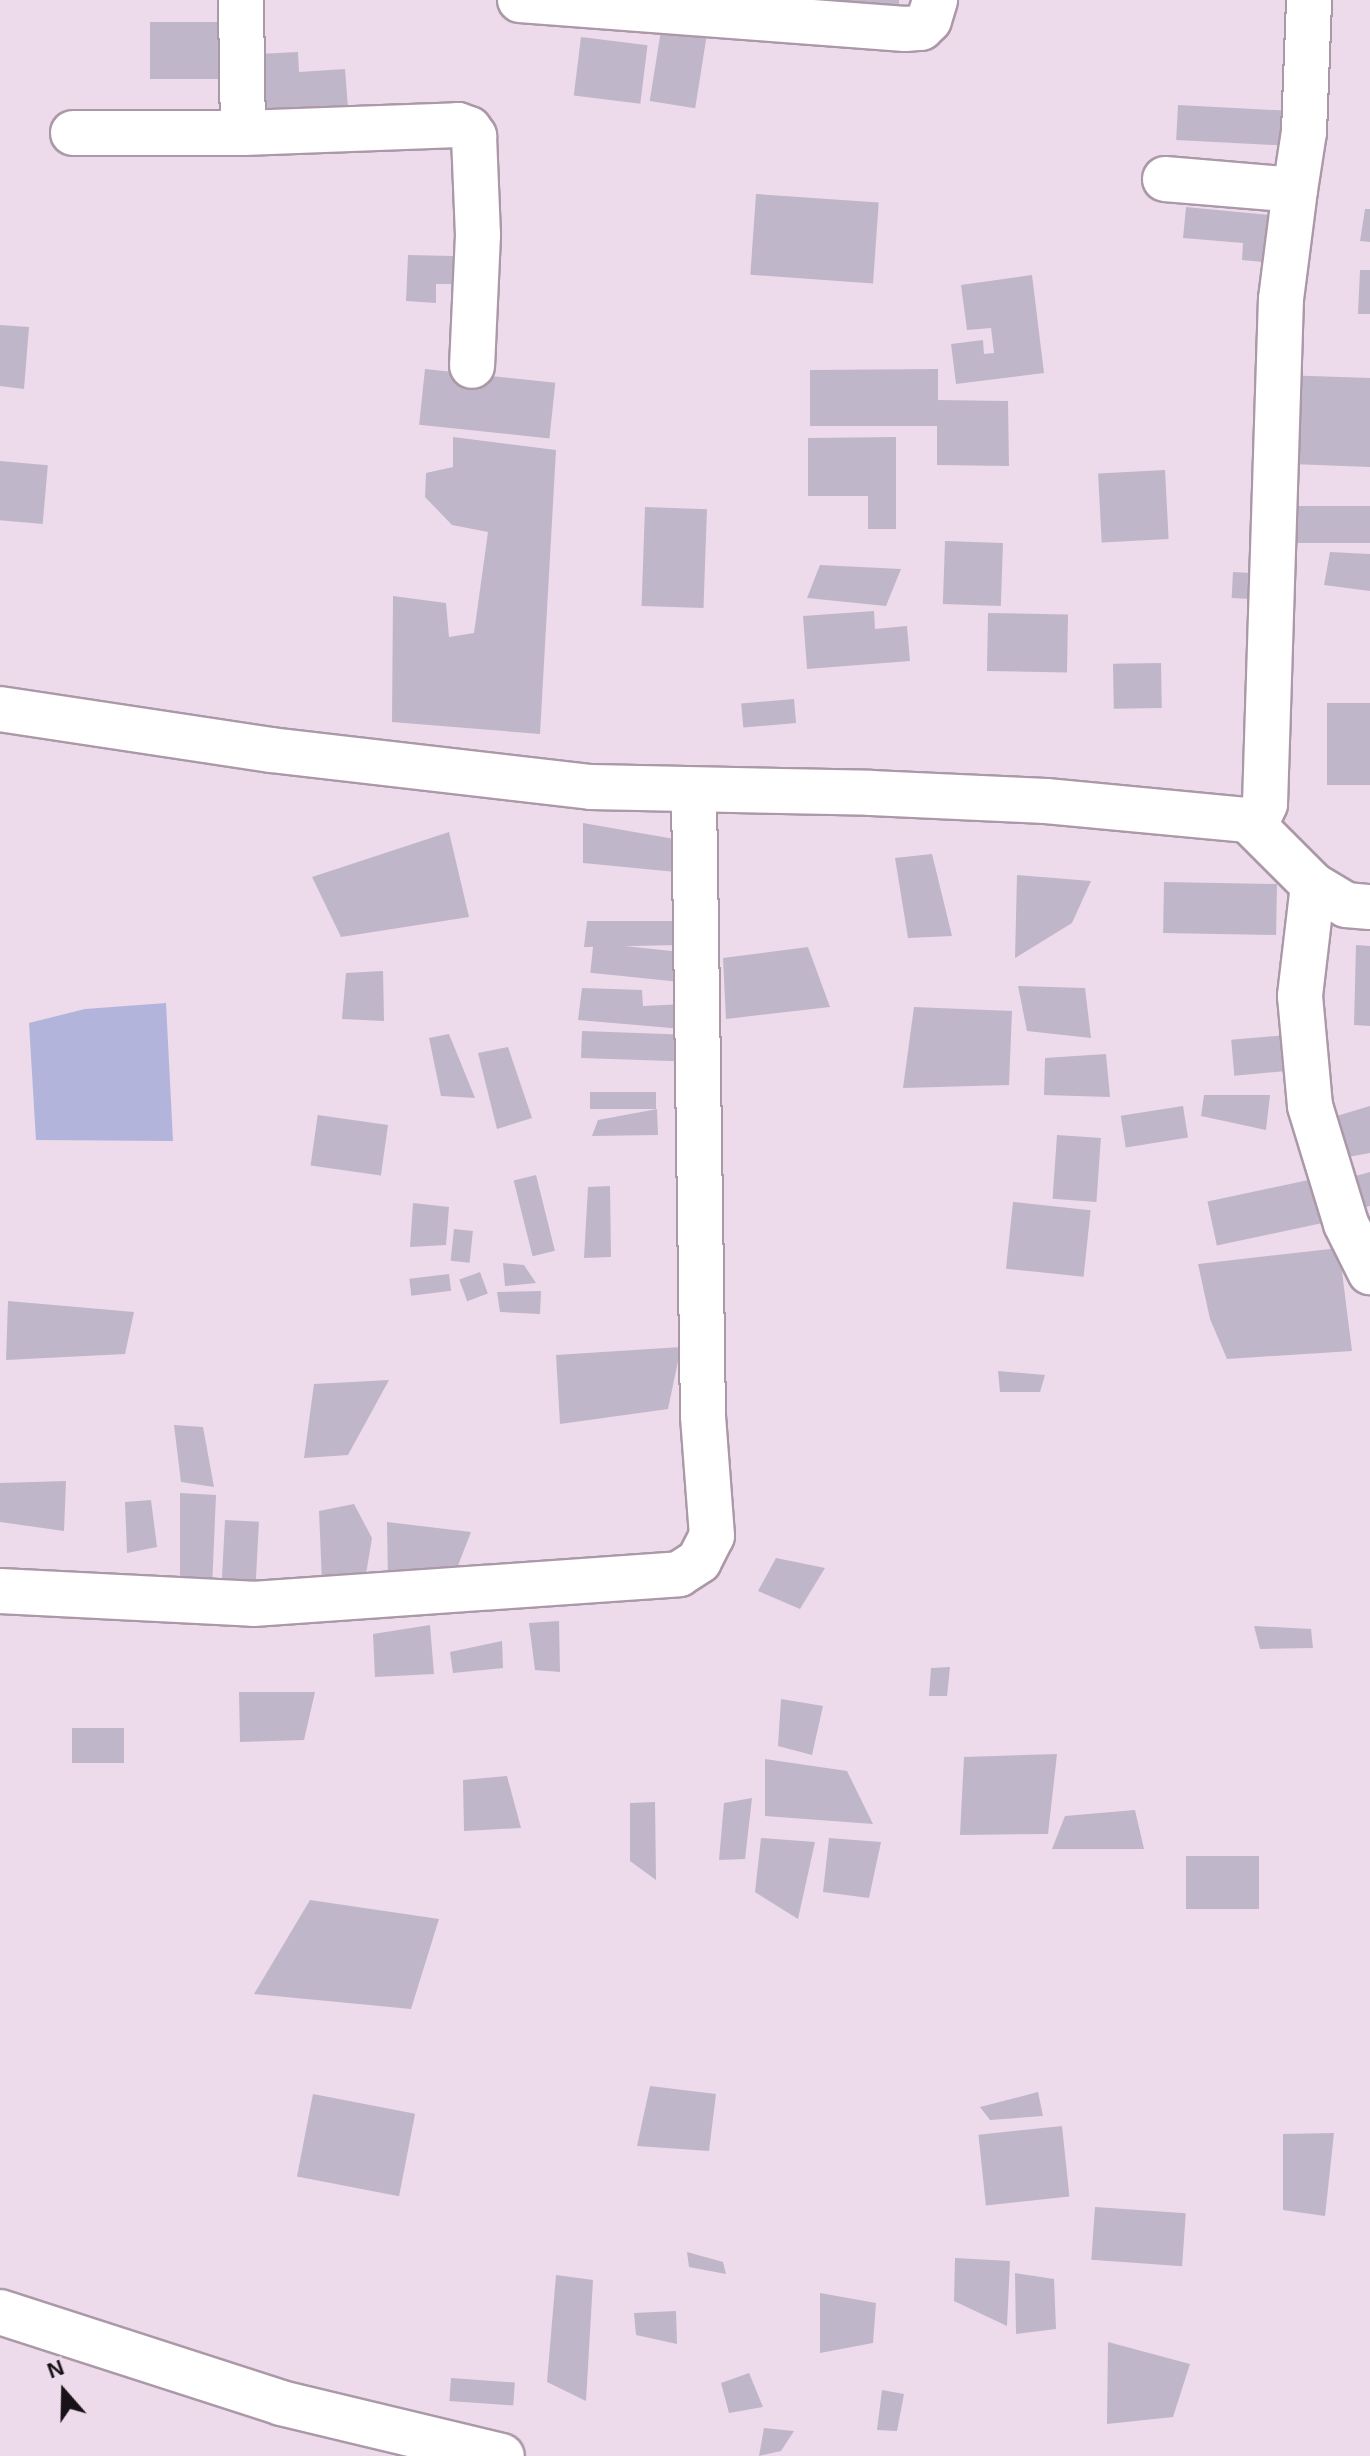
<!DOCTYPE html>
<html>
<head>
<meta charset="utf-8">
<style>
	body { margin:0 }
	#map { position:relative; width:1370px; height:2456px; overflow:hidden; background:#eddbeb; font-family:Arial,sans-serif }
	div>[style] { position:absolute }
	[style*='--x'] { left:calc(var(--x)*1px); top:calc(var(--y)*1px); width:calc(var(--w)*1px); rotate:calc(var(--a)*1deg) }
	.water>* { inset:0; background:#b3b4db }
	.building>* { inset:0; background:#c0b6ca; transform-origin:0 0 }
	.roads { filter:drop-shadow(2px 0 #ab99a8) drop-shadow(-2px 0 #ab99a8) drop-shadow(0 2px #ab99a8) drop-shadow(0 -2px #ab99a8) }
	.street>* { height:44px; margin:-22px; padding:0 22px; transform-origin:22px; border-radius:22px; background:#fff }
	span { translate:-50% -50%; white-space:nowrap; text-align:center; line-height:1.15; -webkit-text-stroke:8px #eddbeb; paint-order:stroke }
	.north { position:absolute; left:24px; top:2352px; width:80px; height:80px; -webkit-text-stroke:6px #eddbeb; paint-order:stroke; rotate:340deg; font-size:22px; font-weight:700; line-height:32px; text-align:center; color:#191319 }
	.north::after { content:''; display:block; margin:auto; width:28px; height:36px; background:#191319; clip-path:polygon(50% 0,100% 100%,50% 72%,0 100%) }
</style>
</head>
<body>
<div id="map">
	<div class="water">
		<div style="clip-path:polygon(166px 1003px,173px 1141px,36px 1140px,29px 1023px,85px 1009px)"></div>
	</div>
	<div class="building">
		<div style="clip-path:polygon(825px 0,899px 0,899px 10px,824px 4px)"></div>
		<div style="left:150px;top:22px;width:69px;height:57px"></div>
		<div style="left:661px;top:30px;width:46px;height:72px;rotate:9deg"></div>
		<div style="left:581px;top:37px;width:67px;height:59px;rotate:7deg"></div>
		<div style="clip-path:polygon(298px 52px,299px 72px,345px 69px,348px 108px,261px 113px,258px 54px)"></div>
		<div style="left:1178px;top:105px;width:123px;height:35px;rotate:3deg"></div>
		<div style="left:756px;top:194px;width:123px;height:81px;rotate:4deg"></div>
		<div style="clip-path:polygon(1186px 207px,1281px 216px,1276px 263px,1242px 260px,1243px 243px,1183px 238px)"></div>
		<div style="clip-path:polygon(1365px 209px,1370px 209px,1370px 242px,1360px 241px)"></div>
		<div style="clip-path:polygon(408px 255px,453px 256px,453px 284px,436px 284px,436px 303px,406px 301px)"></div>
		<div style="clip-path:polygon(1360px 270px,1370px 270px,1370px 314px,1358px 314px)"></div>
		<div style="clip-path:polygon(1032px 275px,1044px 373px,956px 384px,951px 344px,983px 340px,984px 354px,994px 353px,991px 328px,967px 330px,961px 285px)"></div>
		<div style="clip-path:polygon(0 325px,29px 327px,24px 389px,0 386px)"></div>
		<div style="left:425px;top:369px;width:131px;height:56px;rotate:6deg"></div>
		<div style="clip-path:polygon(938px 369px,938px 400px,1008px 401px,1009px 466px,937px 465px,937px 426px,810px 426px,810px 370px)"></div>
		<div style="clip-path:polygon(1281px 375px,1370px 378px,1370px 467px,1291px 464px)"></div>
		<div style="clip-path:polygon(453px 437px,556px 450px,540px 734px,392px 722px,393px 596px,446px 603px,449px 637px,474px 633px,488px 532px,452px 525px,425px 497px,426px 473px,453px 467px)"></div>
		<div style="clip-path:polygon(896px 437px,896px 529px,868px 529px,868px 496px,808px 496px,808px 438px)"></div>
		<div style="left:0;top:461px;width:48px;height:59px;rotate:5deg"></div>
		<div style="left:1165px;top:470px;width:69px;height:67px;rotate:87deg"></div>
		<div style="left:1370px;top:506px;width:37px;height:79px;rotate:90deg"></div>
		<div style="left:645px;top:507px;width:62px;height:99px;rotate:2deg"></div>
		<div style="left:1003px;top:543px;width:63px;height:58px;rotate:92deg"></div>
		<div style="clip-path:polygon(1330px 552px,1370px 554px,1370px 591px,1324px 585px)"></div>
		<div style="clip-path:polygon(820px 565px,901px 569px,886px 606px,807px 598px)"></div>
		<div style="left:1233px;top:572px;width:34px;height:26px;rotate:3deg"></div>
		<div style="clip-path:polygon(874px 611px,875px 629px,907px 626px,910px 661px,807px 669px,803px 616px)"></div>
		<div style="left:988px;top:613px;width:80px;height:58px;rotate:1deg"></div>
		<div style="left:1161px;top:663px;width:45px;height:48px;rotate:89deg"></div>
		<div style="left:794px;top:699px;width:24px;height:53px;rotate:85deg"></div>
		<div style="left:1370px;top:703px;width:82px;height:43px;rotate:90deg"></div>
		<div style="clip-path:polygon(583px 823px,680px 840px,676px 872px,583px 863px)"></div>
		<div style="clip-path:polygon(449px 832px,469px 917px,341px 937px,312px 877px)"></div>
		<div style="clip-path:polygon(932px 854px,952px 936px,908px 938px,895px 858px)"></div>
		<div style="clip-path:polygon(1017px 875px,1091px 881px,1072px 923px,1015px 958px)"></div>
		<div style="left:1164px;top:882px;width:113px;height:51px;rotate:1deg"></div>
		<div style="clip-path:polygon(587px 921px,685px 921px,680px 945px,584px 947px)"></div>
		<div style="clip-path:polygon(1356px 945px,1370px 946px,1370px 1026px,1354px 1025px)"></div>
		<div style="clip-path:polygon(808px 947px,830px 1007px,726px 1019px,723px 958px)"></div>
		<div style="left:681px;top:952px;width:30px;height:88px;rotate:96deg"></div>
		<div style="clip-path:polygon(383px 971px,384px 1021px,342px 1019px,346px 973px)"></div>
		<div style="clip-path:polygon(1018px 986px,1085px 988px,1091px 1038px,1027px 1031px)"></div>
		<div style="clip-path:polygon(582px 988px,642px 990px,643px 1006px,685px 1004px,683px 1029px,578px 1020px)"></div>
		<div style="clip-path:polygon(914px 1007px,1012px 1011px,1009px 1085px,903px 1088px)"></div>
		<div style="left:582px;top:1031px;width:104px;height:27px;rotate:2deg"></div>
		<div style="clip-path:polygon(449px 1034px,475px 1098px,441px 1096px,429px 1038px)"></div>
		<div style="left:1286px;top:1035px;width:36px;height:55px;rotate:85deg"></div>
		<div style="clip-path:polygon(508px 1047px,532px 1118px,497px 1129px,478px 1053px)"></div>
		<div style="clip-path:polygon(1106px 1054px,1110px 1097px,1044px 1095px,1045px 1058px)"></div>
		<div style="left:590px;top:1092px;width:66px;height:17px"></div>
		<div style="clip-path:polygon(1204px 1095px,1270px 1095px,1266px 1130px,1201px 1116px)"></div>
		<div style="left:1183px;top:1106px;width:32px;height:63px;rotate:81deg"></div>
		<div style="clip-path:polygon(1370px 1106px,1370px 1153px,1348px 1157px,1333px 1117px)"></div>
		<div style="clip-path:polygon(657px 1109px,658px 1135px,592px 1136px,598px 1120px)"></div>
		<div style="left:388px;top:1125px;width:51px;height:71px;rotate:98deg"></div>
		<div style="left:1057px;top:1135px;width:44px;height:64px;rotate:4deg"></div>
		<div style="clip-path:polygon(1370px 1172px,1370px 1206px,1354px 1210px,1341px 1180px)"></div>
		<div style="left:536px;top:1175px;width:78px;height:23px;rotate:76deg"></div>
		<div style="left:1318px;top:1178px;width:45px;height:113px;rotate:78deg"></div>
		<div style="clip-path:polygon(610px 1186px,611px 1257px,584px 1258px,588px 1187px)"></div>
		<div style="left:1013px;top:1202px;width:78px;height:67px;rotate:6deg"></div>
		<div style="clip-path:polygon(413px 1203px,449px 1207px,446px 1245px,410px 1247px)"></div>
		<div style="left:454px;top:1229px;width:19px;height:32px;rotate:6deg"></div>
		<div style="clip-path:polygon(1339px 1248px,1352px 1351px,1227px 1359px,1210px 1319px,1198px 1264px)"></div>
		<div style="clip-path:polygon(503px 1263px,524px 1265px,536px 1283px,505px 1286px)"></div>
		<div style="left:480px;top:1272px;width:23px;height:22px;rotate:70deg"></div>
		<div style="left:449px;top:1274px;width:17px;height:40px;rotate:83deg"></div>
		<div style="clip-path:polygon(541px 1291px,540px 1314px,500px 1312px,497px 1292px)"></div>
		<div style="clip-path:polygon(8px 1301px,134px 1312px,125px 1354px,6px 1360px)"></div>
		<div style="clip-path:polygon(681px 1347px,668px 1409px,560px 1424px,556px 1355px)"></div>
		<div style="clip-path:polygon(998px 1371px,1045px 1375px,1040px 1392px,1000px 1392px)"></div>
		<div style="clip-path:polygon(389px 1380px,348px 1455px,304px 1458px,314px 1384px)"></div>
		<div style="clip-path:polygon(174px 1425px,203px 1427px,214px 1487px,181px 1482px)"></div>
		<div style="clip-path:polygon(66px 1481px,64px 1531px,0 1522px,0 1483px)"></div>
		<div style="clip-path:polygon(180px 1493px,216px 1495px,212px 1588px,180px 1591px)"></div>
		<div style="clip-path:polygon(151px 1500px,157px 1547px,127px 1553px,125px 1502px)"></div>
		<div style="clip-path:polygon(354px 1504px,372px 1538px,365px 1580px,322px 1582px,319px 1511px)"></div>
		<div style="left:225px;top:1520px;width:34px;height:61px;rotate:3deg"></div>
		<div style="clip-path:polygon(387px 1522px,471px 1532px,452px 1581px,388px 1581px)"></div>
		<div style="clip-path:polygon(776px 1558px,825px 1568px,800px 1609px,758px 1591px)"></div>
		<div style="clip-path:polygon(559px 1621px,560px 1672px,535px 1670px,529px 1623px)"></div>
		<div style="clip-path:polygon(430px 1625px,434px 1674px,375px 1677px,373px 1634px)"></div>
		<div style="clip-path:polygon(1254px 1626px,1311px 1629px,1313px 1648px,1260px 1649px)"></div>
		<div style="clip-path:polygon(502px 1641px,503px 1668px,453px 1673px,450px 1652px)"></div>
		<div style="clip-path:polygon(950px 1667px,947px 1696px,929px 1696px,931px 1668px)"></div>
		<div style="clip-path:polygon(239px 1692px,315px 1692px,304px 1740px,240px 1742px)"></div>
		<div style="clip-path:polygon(781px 1699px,823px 1706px,812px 1755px,778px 1746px)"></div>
		<div style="left:72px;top:1728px;width:52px;height:35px"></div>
		<div style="clip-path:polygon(1057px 1754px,1048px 1834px,960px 1835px,964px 1757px)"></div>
		<div style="clip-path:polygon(765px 1759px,847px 1771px,873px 1824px,765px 1816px)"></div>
		<div style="clip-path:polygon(507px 1776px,521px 1828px,464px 1831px,463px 1780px)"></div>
		<div style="clip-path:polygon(752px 1798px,745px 1859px,719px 1860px,724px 1803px)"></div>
		<div style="clip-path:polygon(655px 1802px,656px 1880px,630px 1861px,630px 1803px)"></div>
		<div style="clip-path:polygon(1135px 1810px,1144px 1849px,1052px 1849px,1065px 1816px)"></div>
		<div style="clip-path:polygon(761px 1838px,815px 1842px,798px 1919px,755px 1892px)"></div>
		<div style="clip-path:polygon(829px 1838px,881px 1842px,869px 1898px,823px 1892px)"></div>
		<div style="left:1259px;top:1856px;width:53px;height:73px;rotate:90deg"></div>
		<div style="clip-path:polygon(310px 1900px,439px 1919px,411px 2009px,254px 1994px)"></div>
		<div style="clip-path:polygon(650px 2086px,716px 2094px,709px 2151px,637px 2146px)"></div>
		<div style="clip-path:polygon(1038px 2092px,1043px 2116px,990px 2120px,980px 2107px)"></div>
		<div style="left:313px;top:2094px;width:104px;height:84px;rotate:11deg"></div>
		<div style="left:1062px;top:2126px;width:71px;height:84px;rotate:84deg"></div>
		<div style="clip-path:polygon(1334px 2133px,1325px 2216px,1283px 2210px,1283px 2134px)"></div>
		<div style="left:1095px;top:2207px;width:91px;height:53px;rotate:4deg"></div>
		<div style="clip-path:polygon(687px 2252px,723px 2262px,726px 2274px,689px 2267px)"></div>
		<div style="clip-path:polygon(955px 2258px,1010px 2261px,1007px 2326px,954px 2301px)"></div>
		<div style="clip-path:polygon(1015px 2273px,1054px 2279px,1056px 2329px,1016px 2334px)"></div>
		<div style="clip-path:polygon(556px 2275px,593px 2280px,586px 2401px,547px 2382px)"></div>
		<div style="clip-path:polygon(820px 2293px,876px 2303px,873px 2343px,820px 2353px)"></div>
		<div style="clip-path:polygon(676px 2311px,677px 2344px,636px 2335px,634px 2313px)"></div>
		<div style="clip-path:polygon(1108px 2342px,1190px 2364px,1173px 2417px,1107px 2424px)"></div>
		<div style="clip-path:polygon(749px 2373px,763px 2407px,729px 2413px,721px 2383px)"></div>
		<div style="left:451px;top:2378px;width:64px;height:23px;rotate:4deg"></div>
		<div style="clip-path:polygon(882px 2390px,904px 2394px,897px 2431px,877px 2430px)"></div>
		<div style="clip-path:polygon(764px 2428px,794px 2431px,781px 2451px,759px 2456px)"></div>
	</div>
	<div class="roads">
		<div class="street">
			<div style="--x:520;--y:0;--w:386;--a:4.3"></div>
			<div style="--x:905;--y:29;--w:16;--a:-4"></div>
			<div style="--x:921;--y:28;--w:11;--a:-45"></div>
			<div style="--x:929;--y:20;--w:21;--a:-73"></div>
			<div style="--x:73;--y:133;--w:170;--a:0"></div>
			<div style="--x:243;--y:133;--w:133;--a:-90.9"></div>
			<div style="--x:243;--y:133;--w:215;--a:-2.1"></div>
			<div style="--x:458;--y:125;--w:12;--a:20"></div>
			<div style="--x:469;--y:129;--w:9;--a:54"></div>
			<div style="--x:474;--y:136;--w:99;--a:87.7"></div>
			<div style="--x:478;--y:235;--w:131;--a:92.6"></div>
			<div style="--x:1165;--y:179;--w:130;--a:4.8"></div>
			<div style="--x:1295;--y:190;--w:59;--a:-81.2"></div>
			<div style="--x:1304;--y:132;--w:132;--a:-87.8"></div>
			<div style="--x:0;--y:709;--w:274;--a:8.6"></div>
			<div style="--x:271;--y:750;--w:322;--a:6.6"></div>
			<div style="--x:591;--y:787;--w:280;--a:1.2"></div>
			<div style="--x:871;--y:793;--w:175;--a:2.6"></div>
			<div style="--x:1046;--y:801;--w:203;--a:5.4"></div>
			<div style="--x:1248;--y:820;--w:11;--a:-15"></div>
			<div style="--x:1259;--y:817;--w:14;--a:-65"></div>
			<div style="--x:1265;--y:804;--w:505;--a:-88.19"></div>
			<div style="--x:1281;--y:299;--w:110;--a:-82.7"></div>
			<div style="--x:1248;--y:820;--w:92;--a:45"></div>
			<div style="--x:1313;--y:885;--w:39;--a:31"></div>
			<div style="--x:1346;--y:905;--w:24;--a:5"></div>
			<div style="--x:1313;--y:885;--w:112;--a:96.7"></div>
			<div style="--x:1300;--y:996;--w:110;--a:84.8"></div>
			<div style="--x:1310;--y:1106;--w:123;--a:73"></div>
			<div style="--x:1346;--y:1224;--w:54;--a:63.4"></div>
			<div style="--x:0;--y:1591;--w:253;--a:2.9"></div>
			<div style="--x:253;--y:1604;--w:427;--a:-4"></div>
			<div style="--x:679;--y:1574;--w:24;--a:-33"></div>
			<div style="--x:699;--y:1561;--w:28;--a:-63"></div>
			<div style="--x:712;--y:1536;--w:120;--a:-94.3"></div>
			<div style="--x:703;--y:1416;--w:624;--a:-90.83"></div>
			<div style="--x:0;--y:2312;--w:295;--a:17.9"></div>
			<div style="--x:281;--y:2403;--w:227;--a:13.5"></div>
		</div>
	</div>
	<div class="north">N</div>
</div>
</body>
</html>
